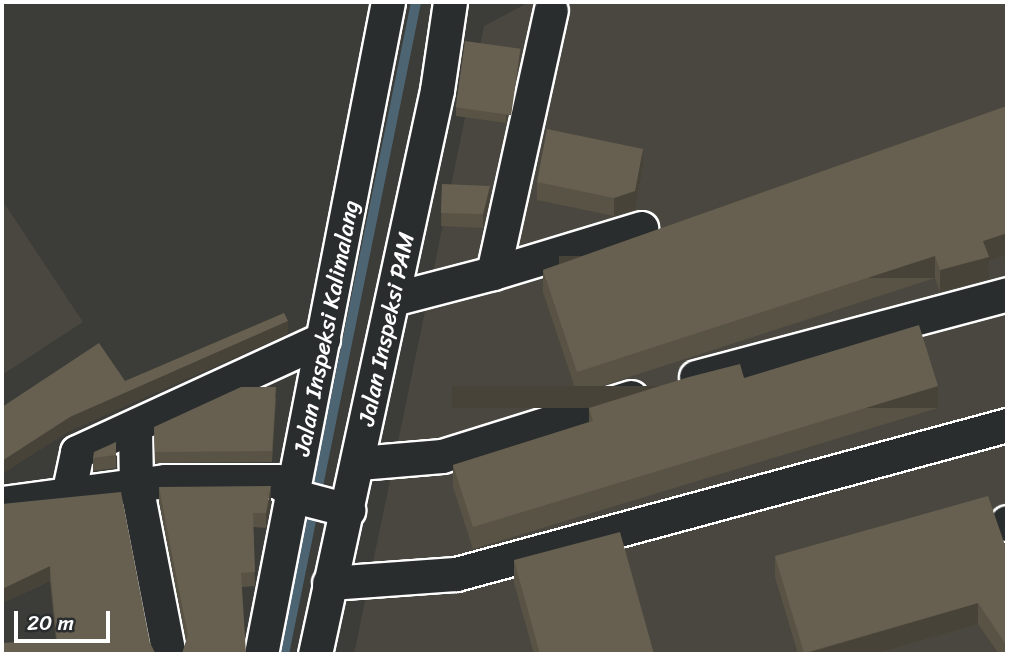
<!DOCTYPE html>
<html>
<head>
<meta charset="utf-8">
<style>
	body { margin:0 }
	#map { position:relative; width:1009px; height:656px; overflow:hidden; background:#3c3c38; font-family:Sriracha,sans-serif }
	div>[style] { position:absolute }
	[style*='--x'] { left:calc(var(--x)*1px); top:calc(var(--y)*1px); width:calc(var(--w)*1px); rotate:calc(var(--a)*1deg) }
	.built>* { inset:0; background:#49473f }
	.stream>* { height:10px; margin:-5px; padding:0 5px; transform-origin:5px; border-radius:5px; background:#4d6572 }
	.roads { filter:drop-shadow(2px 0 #fff) drop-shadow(-2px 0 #fff) drop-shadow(0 2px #fff) drop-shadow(0 -2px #fff) }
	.minor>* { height:33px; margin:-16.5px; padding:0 16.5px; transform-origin:16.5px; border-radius:16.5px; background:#2a2d2e }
	.wall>* { inset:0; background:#595345 }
	.shaded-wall>* { inset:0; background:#484338; transform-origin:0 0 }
	.building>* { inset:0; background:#676050; transform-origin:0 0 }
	span { translate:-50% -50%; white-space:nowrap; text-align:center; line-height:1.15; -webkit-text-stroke:5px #2a2d2e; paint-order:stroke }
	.street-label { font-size:23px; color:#fff }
	.frame { position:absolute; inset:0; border:4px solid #fff; pointer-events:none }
	.scale { position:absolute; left:14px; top:611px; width:96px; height:32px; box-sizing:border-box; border:4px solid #fff; border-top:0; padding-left:9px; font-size:21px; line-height:24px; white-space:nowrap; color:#fff; -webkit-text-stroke:5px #2a2d2e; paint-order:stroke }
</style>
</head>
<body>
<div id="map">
	<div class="built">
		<div style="clip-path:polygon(529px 2px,1007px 2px,1007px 654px,354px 654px,484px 26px)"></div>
		<div style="clip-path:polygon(2px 200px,83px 322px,2px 375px)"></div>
	</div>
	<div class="stream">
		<div style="--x:284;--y:654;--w:665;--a:-78.55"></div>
	</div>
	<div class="roads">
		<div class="minor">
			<div style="--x:493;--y:273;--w:155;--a:-16.9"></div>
			<div style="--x:393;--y:299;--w:103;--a:-14.6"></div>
			<div style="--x:493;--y:273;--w:269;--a:-77.6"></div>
			<div style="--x:696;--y:377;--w:322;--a:-14.9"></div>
			<div style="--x:135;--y:428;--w:57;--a:89"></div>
			<div style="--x:136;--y:485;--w:172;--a:79"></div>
			<div style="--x:359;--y:463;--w:83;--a:-4.8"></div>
			<div style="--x:442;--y:456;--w:198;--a:-17.3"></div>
			<div style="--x:69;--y:490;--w:39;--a:-78"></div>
			<div style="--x:77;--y:452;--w:271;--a:-24.7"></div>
			<div style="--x:2;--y:503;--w:164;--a:-7.7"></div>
			<div style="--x:165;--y:481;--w:112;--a:0"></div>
			<div style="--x:277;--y:481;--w:30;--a:34"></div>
			<div style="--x:302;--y:498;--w:48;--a:14.6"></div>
			<div style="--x:1006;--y:524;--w:2;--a:-63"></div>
			<div style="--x:329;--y:583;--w:127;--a:-4.1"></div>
			<div style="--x:456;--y:574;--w:571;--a:-15.13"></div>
			<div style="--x:261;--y:654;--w:664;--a:-78.98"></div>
			<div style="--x:315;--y:654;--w:577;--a:-77.79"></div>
			<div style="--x:437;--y:90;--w:89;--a:-81.6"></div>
		</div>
	</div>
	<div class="wall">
		<div style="clip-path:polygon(520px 58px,506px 123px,456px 116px,456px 107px)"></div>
		<div style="clip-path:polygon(1007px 106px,1007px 255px,989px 261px,989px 279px,940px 292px,935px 278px,577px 394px,543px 292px,543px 270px)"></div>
		<div style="clip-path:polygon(643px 167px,635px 210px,614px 216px,537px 200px,537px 182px)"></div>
		<div style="clip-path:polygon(442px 184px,490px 199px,483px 228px,441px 226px)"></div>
		<div style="clip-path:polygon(744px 378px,938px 408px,473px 549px,453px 487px,453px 465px,589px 422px,589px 408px)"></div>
		<div style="clip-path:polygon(276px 398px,272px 462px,155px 463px,154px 427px)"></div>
		<div style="clip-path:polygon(116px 442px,116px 468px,93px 471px,93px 458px)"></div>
		<div style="clip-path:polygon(159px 487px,271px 500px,266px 528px,253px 527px,255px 586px,242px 587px,182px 654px,186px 641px,159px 501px)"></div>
		<div style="clip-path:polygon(2px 504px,150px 643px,155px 653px,56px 640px,50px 581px,2px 603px)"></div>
		<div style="clip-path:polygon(1007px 551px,1007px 654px,999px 654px,978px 624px,875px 654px,798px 654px,775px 577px,775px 556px)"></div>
		<div style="clip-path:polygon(514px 560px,654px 654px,534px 654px,514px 583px)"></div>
	</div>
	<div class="shaded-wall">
		<div style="clip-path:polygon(520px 49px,520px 58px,506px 123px,506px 114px)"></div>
		<div style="clip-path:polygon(643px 149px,643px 167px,635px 210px,614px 216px,614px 198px)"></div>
		<div style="clip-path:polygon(490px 186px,490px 199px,483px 228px,483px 214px)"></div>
		<div style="clip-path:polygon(1007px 233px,1007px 255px,989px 261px,989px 279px,940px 292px,940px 270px,983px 241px)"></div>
		<div style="left:935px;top:256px;width:22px;height:376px;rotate:90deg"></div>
		<div style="clip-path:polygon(288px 321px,288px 334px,70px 431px,2px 474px,2px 461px,70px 417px)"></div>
		<div style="left:938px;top:386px;width:22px;height:486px;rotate:90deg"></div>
		<div style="clip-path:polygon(271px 486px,271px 500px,266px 528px,266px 513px)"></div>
		<div style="clip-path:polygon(50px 566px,50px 581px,2px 603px,2px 589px)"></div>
		<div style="clip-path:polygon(978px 603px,978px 624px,875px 654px,804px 654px)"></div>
	</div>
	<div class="building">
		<div style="left:465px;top:41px;width:56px;height:67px;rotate:8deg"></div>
		<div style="clip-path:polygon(1007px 106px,1007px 233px,983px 241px,989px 257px,940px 270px,935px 256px,577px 372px,543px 270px)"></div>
		<div style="clip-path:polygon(547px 129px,643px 149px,635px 191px,614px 198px,537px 182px)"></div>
		<div style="clip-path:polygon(442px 184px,490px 186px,483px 214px,441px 213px)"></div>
		<div style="clip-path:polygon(284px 313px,288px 321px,70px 417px,2px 461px,2px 407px,99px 343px,125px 381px)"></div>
		<div style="clip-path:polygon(919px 325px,938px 386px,473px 527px,453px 465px,593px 421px,589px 408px,689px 377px,740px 364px,744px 378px)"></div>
		<div style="clip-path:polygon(241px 387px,276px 387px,272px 451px,155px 452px,154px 427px)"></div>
		<div style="clip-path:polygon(116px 442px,116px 455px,93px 458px,94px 452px)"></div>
		<div style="clip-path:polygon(271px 486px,266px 513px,253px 513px,255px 572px,241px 573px,246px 654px,181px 654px,182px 654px,188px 636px,159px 487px)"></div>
		<div style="clip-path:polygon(121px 492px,150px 643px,155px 653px,159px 654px,2px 654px,2px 643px,57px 640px,50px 566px,2px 589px,2px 504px)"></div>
		<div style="clip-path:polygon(988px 496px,1007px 551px,1007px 646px,978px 603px,804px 653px,775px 556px)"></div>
		<div style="clip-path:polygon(620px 532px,654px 654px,540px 654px,514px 560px)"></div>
	</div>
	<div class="street-label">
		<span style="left:327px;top:328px;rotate:-79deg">Jalan Inspeksi Kalimalang</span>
		<span style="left:387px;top:329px;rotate:-78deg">Jalan Inspeksi PAM</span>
	</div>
	<div class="frame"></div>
	<div class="scale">20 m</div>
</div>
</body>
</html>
